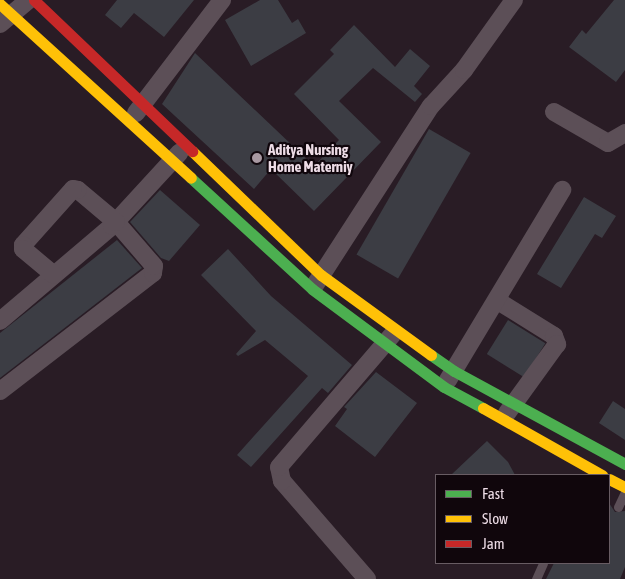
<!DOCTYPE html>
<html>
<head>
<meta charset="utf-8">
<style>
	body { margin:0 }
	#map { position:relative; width:625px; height:579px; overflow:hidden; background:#291c25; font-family:"Asap Condensed",sans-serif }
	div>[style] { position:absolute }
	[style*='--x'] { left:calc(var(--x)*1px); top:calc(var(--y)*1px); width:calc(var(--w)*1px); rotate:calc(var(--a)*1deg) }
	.building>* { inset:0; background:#3c3d44; transform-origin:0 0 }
	.lane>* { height:9px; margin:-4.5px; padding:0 4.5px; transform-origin:4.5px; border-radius:4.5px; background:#5c4f57 }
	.street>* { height:18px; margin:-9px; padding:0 9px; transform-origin:9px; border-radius:9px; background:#5c4f57 }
	.fast>* { height:11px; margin:-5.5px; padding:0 5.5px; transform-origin:5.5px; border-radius:5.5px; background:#4caf50 }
	.slow>* { height:11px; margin:-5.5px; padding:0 5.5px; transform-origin:5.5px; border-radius:5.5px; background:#ffc107 }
	.jam>* { height:11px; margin:-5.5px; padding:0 5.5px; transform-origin:5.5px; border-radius:5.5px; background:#c62828 }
	.dots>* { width:14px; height:14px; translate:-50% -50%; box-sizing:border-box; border:2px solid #10060c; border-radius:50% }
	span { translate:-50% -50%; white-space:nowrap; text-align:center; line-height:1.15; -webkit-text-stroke:4.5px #10060c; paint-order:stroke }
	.poi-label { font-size:15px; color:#eddce6; font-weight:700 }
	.left { translate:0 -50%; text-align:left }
	.legend { position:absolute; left:435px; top:474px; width:175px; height:90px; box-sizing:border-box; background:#10060c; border:1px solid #685c63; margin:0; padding:6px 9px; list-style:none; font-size:15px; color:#eddce6 }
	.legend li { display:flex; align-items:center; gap:10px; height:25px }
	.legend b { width:25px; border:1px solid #685c63 }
</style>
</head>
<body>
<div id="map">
	<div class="building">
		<div style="clip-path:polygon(117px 0,194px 0,164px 37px,134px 13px,121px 28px,105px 15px)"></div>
		<div style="clip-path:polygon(260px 0,278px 0,292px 23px,298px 19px,306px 33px,251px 66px,225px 20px)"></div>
		<div style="clip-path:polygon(614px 0,625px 0,625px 70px,616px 82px,569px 47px,582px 30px,586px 34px)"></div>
		<div style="clip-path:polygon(354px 25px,395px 67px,410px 49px,430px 66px,414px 86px,422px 94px,415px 102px,373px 68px,339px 101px,381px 142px,314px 211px,271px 169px,254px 189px,162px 104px,195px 53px,314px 166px,339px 140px,294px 94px,334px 54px,330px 50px)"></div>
		<div style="left:429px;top:129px;width:48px;height:145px;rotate:30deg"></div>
		<div style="clip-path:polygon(160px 190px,200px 225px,169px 261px,161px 258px,130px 222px)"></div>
		<div style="clip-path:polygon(584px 197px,616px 216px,602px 238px,595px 234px,561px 288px,537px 274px)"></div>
		<div style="clip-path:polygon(117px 240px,142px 268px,0 378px,0 333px)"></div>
		<div style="clip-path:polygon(228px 249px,271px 296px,352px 365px,328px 393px,322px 388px,251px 467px,237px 455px,308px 376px,265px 340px,238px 356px,236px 354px,256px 331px,201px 275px)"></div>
		<div style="left:508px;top:320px;width:44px;height:40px;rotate:32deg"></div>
		<div style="clip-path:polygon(376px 372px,417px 403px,375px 457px,335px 426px,347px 409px,344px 407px)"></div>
		<div style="clip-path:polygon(613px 401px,625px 409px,625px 440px,599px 423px)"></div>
		<div style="clip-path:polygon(487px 441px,508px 462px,515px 475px,451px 475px)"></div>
		<div style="clip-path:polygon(609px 503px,615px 512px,625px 511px,625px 567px,620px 579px,546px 579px,554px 563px,609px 563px)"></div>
	</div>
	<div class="lane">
		<div style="--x:618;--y:507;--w:17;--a:-65"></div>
		<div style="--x:536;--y:579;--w:17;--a:-66"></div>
	</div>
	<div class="street">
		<div style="--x:0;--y:24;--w:38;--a:-40"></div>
		<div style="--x:554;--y:112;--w:62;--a:29.9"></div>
		<div style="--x:608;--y:143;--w:20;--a:-30"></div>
		<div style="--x:136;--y:113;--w:142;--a:-52.7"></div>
		<div style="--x:315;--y:285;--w:213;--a:-57.1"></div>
		<div style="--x:431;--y:106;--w:49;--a:-47.5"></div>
		<div style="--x:464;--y:70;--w:86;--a:-54.5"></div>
		<div style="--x:498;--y:301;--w:66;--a:32"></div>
		<div style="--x:554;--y:336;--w:9;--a:69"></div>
		<div style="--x:557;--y:344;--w:85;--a:125.9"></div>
		<div style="--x:0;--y:321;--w:147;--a:-40.3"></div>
		<div style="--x:112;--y:226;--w:100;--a:-47.4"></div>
		<div style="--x:448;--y:380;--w:222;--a:-59"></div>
		<div style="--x:0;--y:391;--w:193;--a:-37.6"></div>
		<div style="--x:153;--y:273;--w:7;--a:-82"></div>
		<div style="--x:154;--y:266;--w:58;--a:-130.8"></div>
		<div style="--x:116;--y:222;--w:50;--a:-139.9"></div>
		<div style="--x:78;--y:190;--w:5;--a:-169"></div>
		<div style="--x:73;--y:189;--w:75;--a:131.8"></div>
		<div style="--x:23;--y:245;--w:4;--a:90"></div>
		<div style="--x:23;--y:249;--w:40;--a:40"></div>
		<div style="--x:367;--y:579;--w:130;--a:-130.9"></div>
		<div style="--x:282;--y:481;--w:14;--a:-102"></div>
		<div style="--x:279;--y:467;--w:174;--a:-49.4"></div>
	</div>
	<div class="fast">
		<div style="--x:191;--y:178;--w:164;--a:42.5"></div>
		<div style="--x:312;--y:289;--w:164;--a:36.6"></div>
		<div style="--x:444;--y:387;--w:44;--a:28.3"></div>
		<div style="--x:431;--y:355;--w:28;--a:35"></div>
		<div style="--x:454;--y:371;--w:195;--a:28.5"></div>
	</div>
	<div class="slow">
		<div style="--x:0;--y:4;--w:258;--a:42.3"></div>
		<div style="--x:192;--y:151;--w:179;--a:43.9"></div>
		<div style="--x:321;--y:275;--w:136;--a:36"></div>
		<div style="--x:483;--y:408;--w:137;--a:29.4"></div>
		<div style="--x:609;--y:479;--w:18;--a:27"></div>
	</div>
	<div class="jam">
		<div style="--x:34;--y:0;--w:219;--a:43.7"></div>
	</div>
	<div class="dots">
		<div style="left:257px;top:158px;background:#a899a2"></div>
	</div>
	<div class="poi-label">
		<span class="left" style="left:268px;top:158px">Aditya Nursing<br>Home Materniy</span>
	</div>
	<ul class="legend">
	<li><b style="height:6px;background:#4caf50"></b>Fast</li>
	<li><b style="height:6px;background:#ffc107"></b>Slow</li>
	<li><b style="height:6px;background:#c62828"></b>Jam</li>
	</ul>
</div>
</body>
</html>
